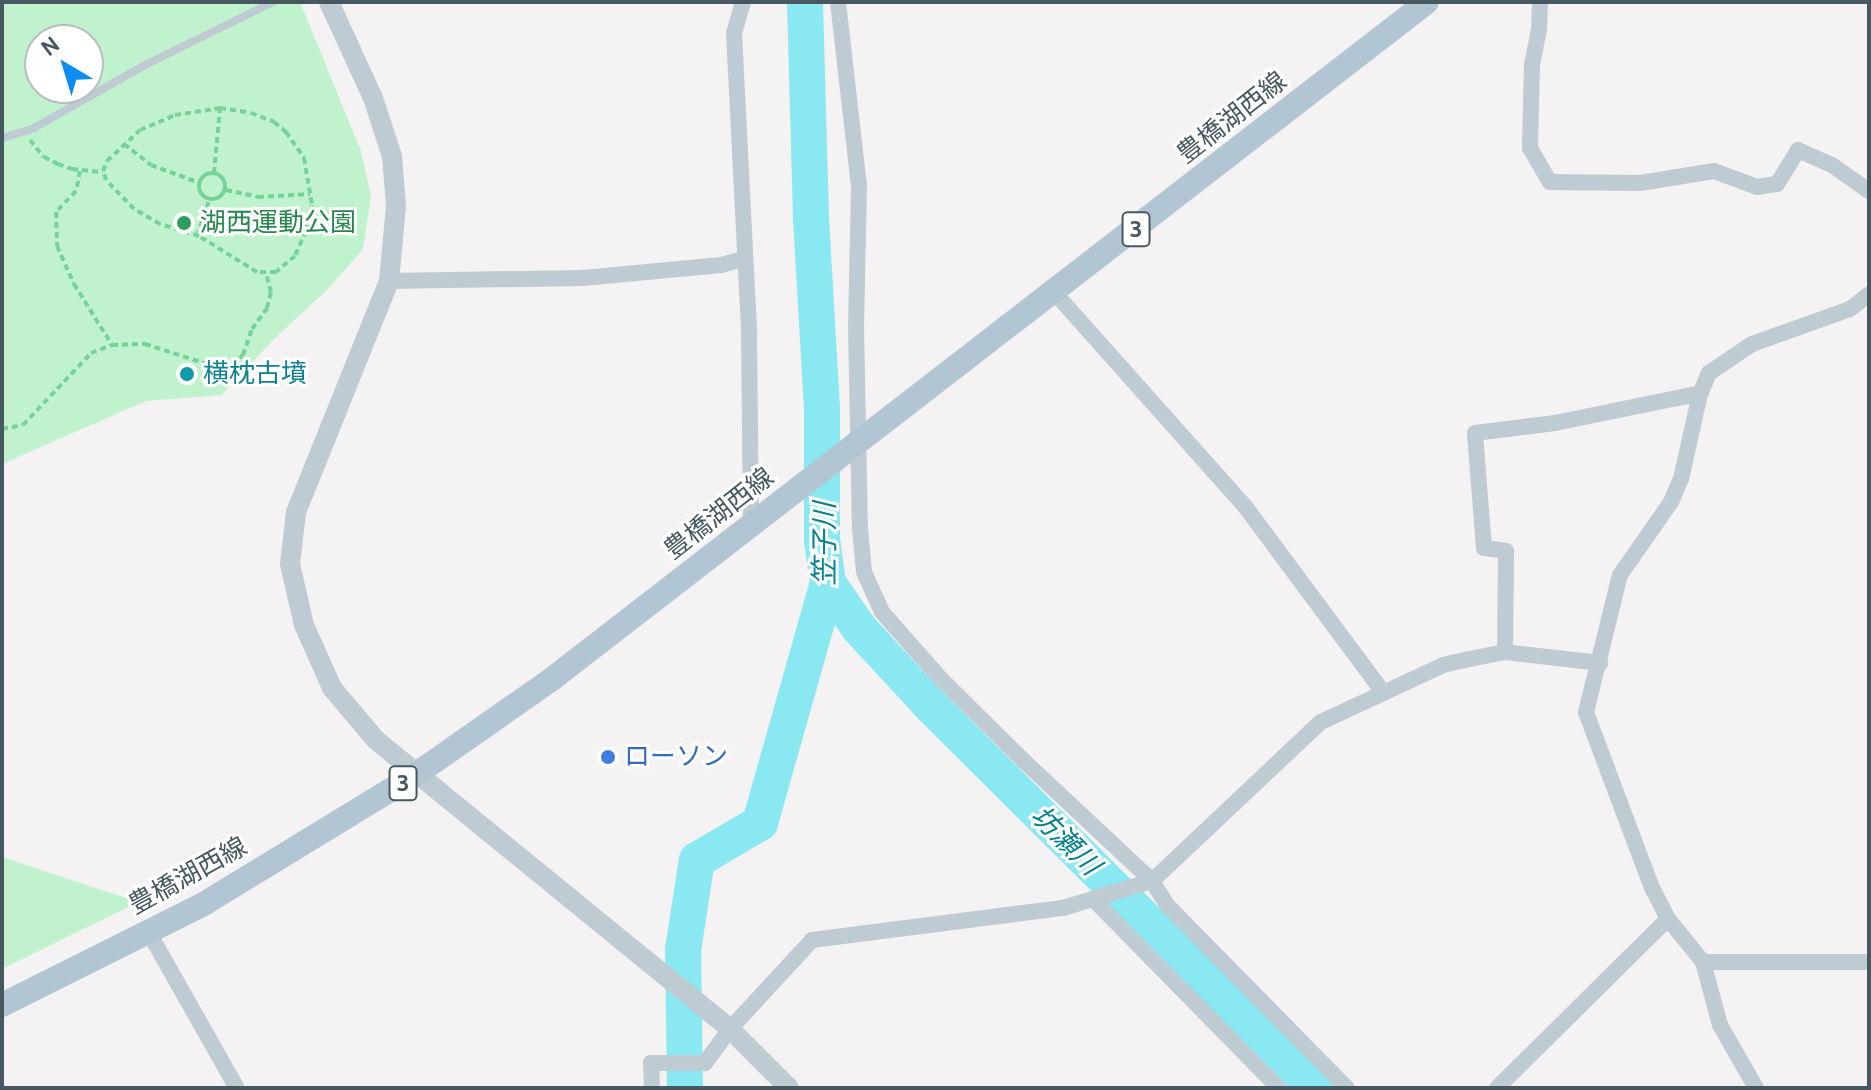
<!DOCTYPE html>
<html>
<head>
<meta charset="utf-8">
<style>
	body { margin:0 }
	#map { position:relative; width:1871px; height:1090px; overflow:hidden; background:#f4f2f2; font-family:Cabin,"Noto Sans JP",sans-serif }
	div>[style] { position:absolute }
	[style*='--x'] { left:calc(var(--x)*1px); top:calc(var(--y)*1px); width:calc(var(--w)*1px); rotate:calc(var(--a)*1deg) }
	.green>* { inset:0; background:#c0f3cd }
	.river>* { height:36px; margin:-18px; padding:0 18px; transform-origin:18px; border-radius:18px; background:#8ae8f2 }
	.path>* { height:4px; margin-top:-2px; transform-origin:0; background:repeating-linear-gradient(90deg,#75d39a 0 6px,transparent 0 10px) }
	.path>.ring { margin:-2px; padding:0; box-sizing:content-box; background:none; border:4px solid #75d39a; border-radius:50% }
	.service>* { height:8px; margin:-4px; padding:0 4px; transform-origin:4px; border-radius:4px; background:#bfcbd2 }
	.minor>* { height:16px; margin:-8px; padding:0 8px; transform-origin:8px; border-radius:8px; background:#bfcbd2 }
	.tertiary>* { height:20px; margin:-10px; padding:0 10px; transform-origin:10px; border-radius:10px; background:#bfcbd2 }
	.primary>* { height:24px; margin:-12px; padding:0 12px; transform-origin:12px; border-radius:12px; background:#b1c5d2 }
	.dots>* { width:22px; height:22px; translate:-50% -50%; box-sizing:border-box; border:4px solid #fff; border-radius:50% }
	span { translate:-50% -50%; white-space:nowrap; text-align:center; line-height:1.15; -webkit-text-stroke:6px #fff; paint-order:stroke }
	.shield-label span { padding:2px 6px; background:#fff; border:2px solid; border-radius:6px; -webkit-text-stroke-width:0 }
	.shield-label { font-size:24px; color:#485861; font-weight:700 }
	.street-label { font-size:26px; color:#485861 }
	.leisure-label { font-size:26px; color:#27864d }
	.left { translate:0 -50%; text-align:left }
	.culture-label { font-size:26px; color:#0d838f }
	.shop-label { font-size:26px; color:#366cbe }
	.water-label { font-size:28px; color:#07828f; font-style:italic }
	.frame { position:absolute; inset:0; border:4px solid #485861; pointer-events:none }
	.north { position:absolute; left:24px; top:24px; width:80px; height:80px; box-sizing:border-box; background:#fff; border:2px solid #b6bcc0; border-radius:50%; rotate:322deg; font-size:22px; font-weight:700; line-height:32px; text-align:center; color:#485861 }
	.north::after { content:''; display:block; margin:auto; width:28px; height:36px; background:#0f8cf1; clip-path:polygon(50% 0,100% 100%,50% 72%,0 100%) }
</style>
</head>
<body>
<div id="map">
	<div class="green">
		<div style="clip-path:polygon(evenodd,2px 2px,300px 2px,361px 151px,371px 197px,363px 249px,328px 289px,273px 340px,222px 395px,146px 401px,2px 464px,2px 2px,40px 40px,88px 40px,88px 88px,40px 88px,40px 40px)"></div>
		<div style="clip-path:polygon(2px 857px,138px 902px,2px 969px)"></div>
	</div>
	<div class="river">
		<div style="--x:828;--y:583;--w:55;--a:55.4"></div>
		<div style="--x:859;--y:628;--w:108;--a:47.3"></div>
		<div style="--x:932;--y:707;--w:540;--a:44.85"></div>
		<div style="--x:685;--y:1088;--w:138;--a:-90.8"></div>
		<div style="--x:683;--y:950;--w:91;--a:-81.2"></div>
		<div style="--x:697;--y:860;--w:73;--a:-30.4"></div>
		<div style="--x:760;--y:823;--w:249;--a:-74.2"></div>
		<div style="--x:828;--y:583;--w:43;--a:-97.9"></div>
		<div style="--x:822;--y:540;--w:131;--a:-90"></div>
		<div style="--x:822;--y:409;--w:191;--a:-93.3"></div>
		<div style="--x:811;--y:218;--w:216;--a:-91.6"></div>
	</div>
	<div class="path">
		<div style="--x:220;--y:108;--w:31;--a:9"></div>
		<div style="--x:251;--y:113;--w:25;--a:21"></div>
		<div style="--x:274;--y:122;--w:16;--a:40"></div>
		<div style="--x:286;--y:132;--w:32;--a:55"></div>
		<div style="--x:304;--y:158;--w:48;--a:80.3"></div>
		<div style="--x:312;--y:205;--w:27;--a:103"></div>
		<div style="--x:306;--y:231;--w:27;--a:114"></div>
		<div style="--x:295;--y:256;--w:25;--a:140"></div>
		<div style="--x:276;--y:272;--w:19;--a:180"></div>
		<div style="--x:257;--y:272;--w:68;--a:-148.2"></div>
		<div style="--x:199;--y:236;--w:41;--a:-162.9"></div>
		<div style="--x:160;--y:224;--w:30;--a:-150"></div>
		<div style="--x:134;--y:209;--w:40;--a:-134"></div>
		<div style="--x:106;--y:180;--w:9;--a:-108"></div>
		<div style="--x:103;--y:171;--w:11;--a:-68"></div>
		<div style="--x:107;--y:161;--w:45;--a:-43.2"></div>
		<div style="--x:140;--y:130;--w:38;--a:-23"></div>
		<div style="--x:175;--y:115;--w:46;--a:-8.8"></div>
		<div style="--x:30;--y:140;--w:22;--a:51"></div>
		<div style="--x:44;--y:157;--w:16;--a:27"></div>
		<div style="--x:58;--y:164;--w:15;--a:20"></div>
		<div style="--x:72;--y:169;--w:31;--a:6"></div>
		<div style="--x:124;--y:144;--w:34;--a:38"></div>
		<div style="--x:151;--y:165;--w:49;--a:20.3"></div>
		<div style="--x:80;--y:171;--w:20;--a:101"></div>
		<div style="--x:76;--y:191;--w:29;--a:134"></div>
		<div style="--x:56;--y:212;--w:34;--a:88"></div>
		<div style="--x:57;--y:246;--w:42;--a:65.9"></div>
		<div style="--x:74;--y:284;--w:72;--a:58.1"></div>
		<div class="ring" style="left:199px;top:173px;width:22px;height:22px"></div>
		<div style="--x:214;--y:173;--w:65;--a:-84.7"></div>
		<div style="--x:226;--y:190;--w:33;--a:12"></div>
		<div style="--x:258;--y:197;--w:52;--a:-3.3"></div>
		<div style="--x:197;--y:236;--w:40;--a:-71.1"></div>
		<div style="--x:2;--y:429;--w:21;--a:-11"></div>
		<div style="--x:23;--y:425;--w:99;--a:-46.6"></div>
		<div style="--x:91;--y:353;--w:22;--a:-21"></div>
		<div style="--x:112;--y:345;--w:33;--a:-2"></div>
		<div style="--x:145;--y:344;--w:71;--a:17.9"></div>
		<div style="--x:213;--y:366;--w:19;--a:-3"></div>
		<div style="--x:232;--y:365;--w:15;--a:-42"></div>
		<div style="--x:243;--y:355;--w:28;--a:-71"></div>
		<div style="--x:252;--y:329;--w:26;--a:-54"></div>
		<div style="--x:267;--y:308;--w:16;--a:-76"></div>
		<div style="--x:271;--y:292;--w:20;--a:-105"></div>
	</div>
	<div class="service">
		<div style="--x:2;--y:138;--w:34;--a:-17"></div>
		<div style="--x:34;--y:128;--w:125;--a:-29.6"></div>
		<div style="--x:143;--y:66;--w:145;--a:-26.2"></div>
	</div>
	<div class="minor">
		<div style="--x:743;--y:2;--w:32;--a:106"></div>
		<div style="--x:734;--y:33;--w:300;--a:87.1"></div>
		<div style="--x:749;--y:333;--w:192;--a:89.4"></div>
		<div style="--x:838;--y:2;--w:184;--a:83.5"></div>
		<div style="--x:859;--y:185;--w:140;--a:91.2"></div>
		<div style="--x:856;--y:325;--w:203;--a:88.9"></div>
		<div style="--x:860;--y:528;--w:44;--a:84.8"></div>
		<div style="--x:864;--y:572;--w:44;--a:65.8"></div>
		<div style="--x:882;--y:612;--w:91;--a:48.6"></div>
		<div style="--x:942;--y:680;--w:117;--a:44.7"></div>
		<div style="--x:1025;--y:762;--w:174;--a:43.1"></div>
		<div style="--x:1152;--y:881;--w:28;--a:58"></div>
		<div style="--x:1167;--y:905;--w:257;--a:45.5"></div>
		<div style="--x:1540;--y:2;--w:27;--a:92"></div>
		<div style="--x:1539;--y:29;--w:36;--a:101"></div>
		<div style="--x:1532;--y:64;--w:84;--a:91.4"></div>
		<div style="--x:1530;--y:148;--w:39;--a:60"></div>
		<div style="--x:1550;--y:182;--w:90;--a:0.6"></div>
		<div style="--x:1640;--y:183;--w:75;--a:-9.2"></div>
		<div style="--x:1714;--y:171;--w:46;--a:20.4"></div>
		<div style="--x:1757;--y:187;--w:20;--a:-9"></div>
		<div style="--x:1777;--y:184;--w:40;--a:-58"></div>
		<div style="--x:1798;--y:150;--w:37;--a:24"></div>
		<div style="--x:1832;--y:165;--w:45;--a:35.1"></div>
		<div style="--x:389;--y:281;--w:194;--a:-0.9"></div>
		<div style="--x:583;--y:278;--w:139;--a:-5.4"></div>
		<div style="--x:721;--y:265;--w:23;--a:-15"></div>
		<div style="--x:1054;--y:292;--w:285;--a:48.3"></div>
		<div style="--x:1244;--y:505;--w:233;--a:53.4"></div>
		<div style="--x:1505;--y:652;--w:101;--a:-89.4"></div>
		<div style="--x:1506;--y:551;--w:22;--a:-172"></div>
		<div style="--x:1484;--y:548;--w:115;--a:-94.5"></div>
		<div style="--x:1475;--y:433;--w:81;--a:-7.1"></div>
		<div style="--x:1555;--y:423;--w:149;--a:-11.6"></div>
		<div style="--x:1095;--y:901;--w:262;--a:45.5"></div>
		<div style="--x:148;--y:931;--w:180;--a:60.5"></div>
		<div style="--x:1703;--y:962;--w:166;--a:0"></div>
		<div style="--x:652;--y:1088;--w:25;--a:-92"></div>
		<div style="--x:651;--y:1063;--w:54;--a:0"></div>
		<div style="--x:705;--y:1063;--w:42;--a:-53.7"></div>
		<div style="--x:730;--y:1029;--w:121;--a:-47.3"></div>
		<div style="--x:812;--y:940;--w:253;--a:-7.3"></div>
		<div style="--x:1063;--y:908;--w:93;--a:-16.9"></div>
		<div style="--x:1152;--y:881;--w:232;--a:-43.3"></div>
		<div style="--x:1321;--y:722;--w:135;--a:-25"></div>
		<div style="--x:1443;--y:665;--w:23;--a:-13"></div>
		<div style="--x:1465;--y:660;--w:41;--a:-11.3"></div>
		<div style="--x:1505;--y:652;--w:96;--a:6.6"></div>
		<div style="--x:1497;--y:1088;--w:240;--a:-44.7"></div>
		<div style="--x:1756;--y:1088;--w:73;--a:-119.7"></div>
		<div style="--x:1720;--y:1025;--w:65;--a:-105.1"></div>
		<div style="--x:1703;--y:962;--w:55;--a:-129.1"></div>
		<div style="--x:1668;--y:919;--w:35;--a:-117"></div>
		<div style="--x:1652;--y:888;--w:188;--a:-110.6"></div>
		<div style="--x:1586;--y:712;--w:141;--a:-76.1"></div>
		<div style="--x:1620;--y:575;--w:89;--a:-55.1"></div>
		<div style="--x:1671;--y:502;--w:25;--a:-67"></div>
		<div style="--x:1681;--y:479;--w:87;--a:-77.4"></div>
		<div style="--x:1700;--y:394;--w:23;--a:-67"></div>
		<div style="--x:1709;--y:373;--w:52;--a:-34"></div>
		<div style="--x:1752;--y:344;--w:104;--a:-19.7"></div>
		<div style="--x:1850;--y:309;--w:24;--a:-38"></div>
	</div>
	<div class="tertiary">
		<div style="--x:329;--y:2;--w:106;--a:65.4"></div>
		<div style="--x:373;--y:98;--w:61;--a:71.9"></div>
		<div style="--x:392;--y:156;--w:50;--a:85.4"></div>
		<div style="--x:396;--y:206;--w:75;--a:95.3"></div>
		<div style="--x:389;--y:281;--w:249;--a:111.9"></div>
		<div style="--x:296;--y:512;--w:52;--a:96.6"></div>
		<div style="--x:290;--y:564;--w:63;--a:77.1"></div>
		<div style="--x:304;--y:625;--w:69;--a:66"></div>
		<div style="--x:332;--y:688;--w:68;--a:49.8"></div>
		<div style="--x:376;--y:740;--w:457;--a:39.2"></div>
		<div style="--x:730;--y:1029;--w:83;--a:45"></div>
	</div>
	<div class="primary">
		<div style="--x:2;--y:1005;--w:224;--a:-26.6"></div>
		<div style="--x:202;--y:905;--w:250;--a:-31.4"></div>
		<div style="--x:415;--y:775;--w:167;--a:-35"></div>
		<div style="--x:552;--y:679;--w:1106;--a:-37.73"></div>
	</div>
	<div class="dots">
		<div style="left:184px;top:223px;background:#2e9e5b"></div>
		<div style="left:187px;top:374px;background:#0f9aa8"></div>
		<div style="left:608px;top:757px;background:#3f7fe0"></div>
	</div>
	<div class="shield-label">
		<span style="left:1136px;top:229px">3</span>
		<span style="left:403px;top:783px">3</span>
	</div>
	<div class="street-label">
		<span style="left:1232px;top:118px;rotate:-38deg">豊橋湖西線</span>
		<span style="left:719px;top:514px;rotate:-38deg">豊橋湖西線</span>
		<span style="left:188px;top:876px;rotate:-29deg">豊橋湖西線</span>
	</div>
	<div class="leisure-label">
		<span class="left" style="left:200px;top:223px">湖西運動公園</span>
	</div>
	<div class="culture-label">
		<span class="left" style="left:203px;top:374px">横枕古墳</span>
	</div>
	<div class="shop-label">
		<span class="left" style="left:624px;top:757px">ローソン</span>
	</div>
	<div class="water-label">
		<span style="left:824px;top:544px;rotate:-90deg">笠子川</span>
		<span style="left:1066px;top:840px;rotate:45deg">坊瀬川</span>
	</div>
	<div class="frame"></div>
	<div class="north">N</div>
</div>
</body>
</html>
